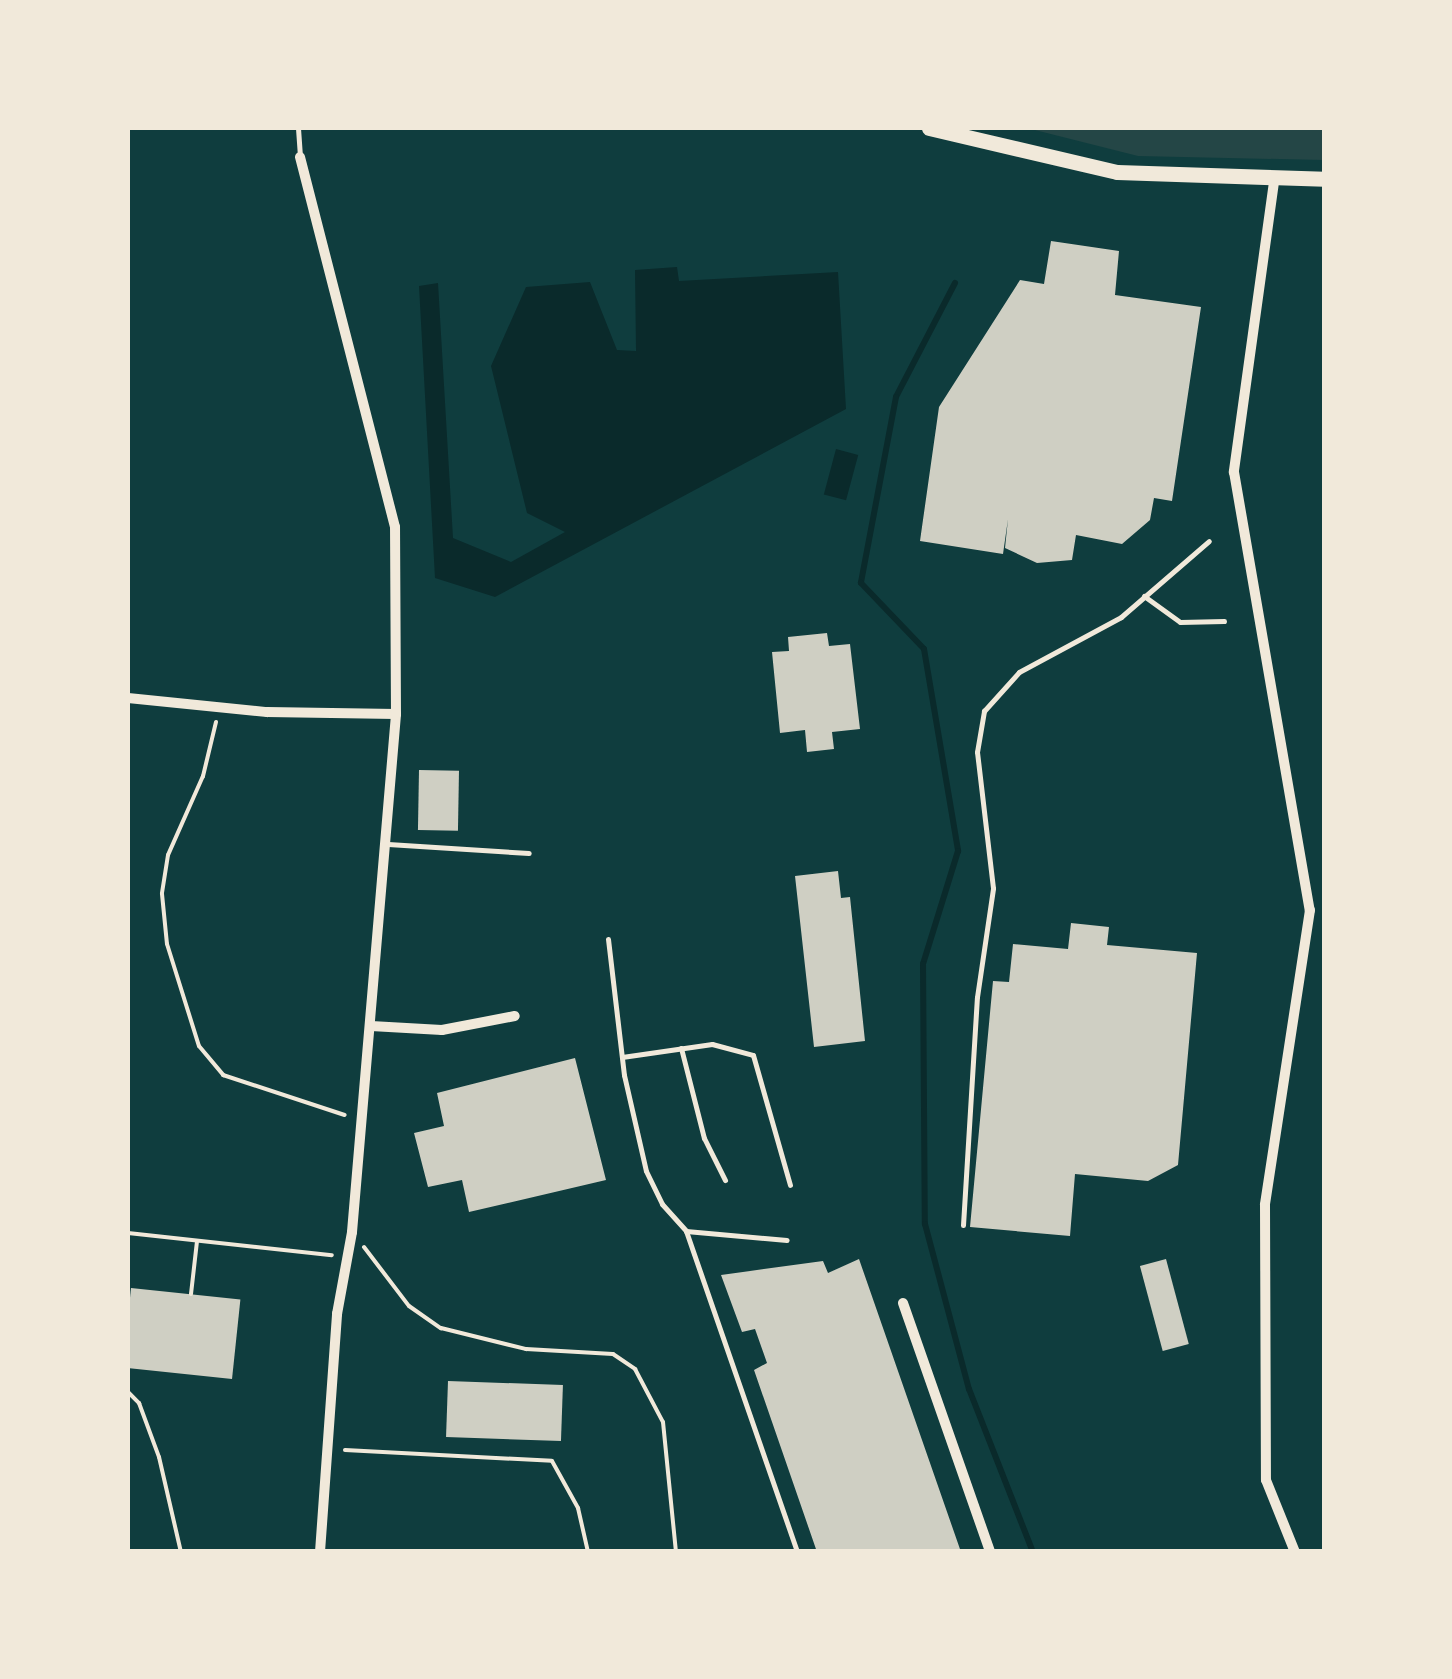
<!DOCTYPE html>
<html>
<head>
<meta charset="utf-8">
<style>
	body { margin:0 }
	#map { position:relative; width:1452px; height:1679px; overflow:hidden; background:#0f3d3e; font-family:"Golos Text",sans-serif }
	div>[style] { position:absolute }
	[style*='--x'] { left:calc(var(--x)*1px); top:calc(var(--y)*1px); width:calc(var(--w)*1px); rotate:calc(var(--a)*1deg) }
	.green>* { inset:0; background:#244646 }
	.water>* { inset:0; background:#0a2a2b; transform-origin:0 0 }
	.stream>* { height:6px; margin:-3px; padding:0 3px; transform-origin:3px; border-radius:3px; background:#0a2a2b }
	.building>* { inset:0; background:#cfcfc3; transform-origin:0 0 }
	.path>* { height:4px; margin:-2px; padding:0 2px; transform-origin:2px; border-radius:2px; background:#f1e9da }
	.service>* { height:5px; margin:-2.5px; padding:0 2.5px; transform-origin:2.5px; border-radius:2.5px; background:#f1e9da }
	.minor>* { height:10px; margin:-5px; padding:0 5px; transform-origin:5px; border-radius:5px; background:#f1e9da }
	.primary>* { height:15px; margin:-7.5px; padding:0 7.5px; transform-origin:7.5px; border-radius:7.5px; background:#f1e9da }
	span { translate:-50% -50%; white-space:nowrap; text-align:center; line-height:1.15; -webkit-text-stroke:10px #f1e9da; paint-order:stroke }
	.frame { position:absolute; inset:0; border:130px solid #f1e9da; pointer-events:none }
</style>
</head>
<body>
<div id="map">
	<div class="green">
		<div style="clip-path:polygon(1027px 128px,1324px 128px,1324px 160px,1138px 156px)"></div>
	</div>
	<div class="water">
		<div style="clip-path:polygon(677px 267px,679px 281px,838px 272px,846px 409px,495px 597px,435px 578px,419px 286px,438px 283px,453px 538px,511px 562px,565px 532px,527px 513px,491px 366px,526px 287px,590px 282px,617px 350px,636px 351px,635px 270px)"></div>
		<div style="left:836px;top:449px;width:23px;height:47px;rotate:15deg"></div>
	</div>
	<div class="stream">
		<div style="--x:955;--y:283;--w:128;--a:117.4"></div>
		<div style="--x:896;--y:397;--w:189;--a:100.7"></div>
		<div style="--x:861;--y:583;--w:91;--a:46.3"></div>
		<div style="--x:924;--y:649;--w:205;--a:80.4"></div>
		<div style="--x:958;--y:851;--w:118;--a:107.2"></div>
		<div style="--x:923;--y:964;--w:260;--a:89.6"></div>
		<div style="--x:925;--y:1224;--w:171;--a:75.1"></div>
		<div style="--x:969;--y:1389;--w:175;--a:68.6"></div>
	</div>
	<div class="building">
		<div style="clip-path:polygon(1051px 241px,1119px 251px,1115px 295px,1201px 307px,1172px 501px,1154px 498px,1150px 520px,1122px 544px,1076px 535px,1072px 560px,1037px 563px,1005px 548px,1008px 519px,1003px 554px,920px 541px,939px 407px,1020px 280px,1044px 284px)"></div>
		<div style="clip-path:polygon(827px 633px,829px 646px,850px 644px,860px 729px,832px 732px,834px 749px,807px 752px,805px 730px,780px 733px,772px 652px,789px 651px,788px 637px)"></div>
		<div style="left:419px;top:770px;width:40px;height:60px;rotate:1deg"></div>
		<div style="clip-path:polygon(838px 871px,841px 898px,850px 897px,865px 1041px,814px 1047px,795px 876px)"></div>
		<div style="clip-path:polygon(1071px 923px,1109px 927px,1107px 945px,1197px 953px,1178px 1165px,1148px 1181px,1075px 1174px,1070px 1236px,970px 1227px,993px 981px,1009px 982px,1013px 944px,1068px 949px)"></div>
		<div style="clip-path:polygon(575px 1058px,606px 1180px,469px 1212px,462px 1180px,428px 1187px,414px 1133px,444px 1126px,437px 1093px)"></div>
		<div style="clip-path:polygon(859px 1259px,961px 1552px,817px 1552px,754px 1370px,767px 1363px,755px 1329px,742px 1332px,721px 1275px,823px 1261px,828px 1273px)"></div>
		<div style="left:1166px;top:1259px;width:88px;height:27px;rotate:75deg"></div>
		<div style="left:131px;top:1288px;width:110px;height:80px;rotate:6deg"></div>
		<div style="left:448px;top:1381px;width:115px;height:56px;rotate:2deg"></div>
	</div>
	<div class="path">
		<div style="--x:216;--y:722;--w:56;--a:103.5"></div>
		<div style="--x:203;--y:776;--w:86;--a:113.9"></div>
		<div style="--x:168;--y:855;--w:39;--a:99"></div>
		<div style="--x:162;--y:894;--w:50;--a:84.3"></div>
		<div style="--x:167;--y:944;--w:107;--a:72.6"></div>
		<div style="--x:199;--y:1046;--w:38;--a:50"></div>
		<div style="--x:223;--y:1075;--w:128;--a:18.2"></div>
		<div style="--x:128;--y:1233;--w:205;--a:6.2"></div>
		<div style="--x:364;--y:1247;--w:74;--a:52.7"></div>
		<div style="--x:409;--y:1306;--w:39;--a:35"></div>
		<div style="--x:441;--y:1328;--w:88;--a:13.9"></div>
		<div style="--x:526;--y:1349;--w:87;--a:3.3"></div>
		<div style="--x:613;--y:1354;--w:27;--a:34"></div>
		<div style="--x:635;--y:1369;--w:60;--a:62.2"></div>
		<div style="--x:663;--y:1422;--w:131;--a:84.3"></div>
		<div style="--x:191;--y:1294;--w:53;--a:-83.5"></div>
		<div style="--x:128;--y:1392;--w:16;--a:45"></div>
		<div style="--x:139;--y:1403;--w:58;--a:69.7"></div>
		<div style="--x:159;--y:1457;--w:98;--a:77"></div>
		<div style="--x:345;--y:1450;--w:207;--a:3"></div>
		<div style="--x:552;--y:1461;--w:54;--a:61"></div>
		<div style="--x:578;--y:1508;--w:45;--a:77.2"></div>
	</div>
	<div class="service">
		<div style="--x:298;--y:128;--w:26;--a:86"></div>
		<div style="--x:1144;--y:596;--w:44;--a:35.8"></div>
		<div style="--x:1180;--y:622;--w:44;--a:-1.3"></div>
		<div style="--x:388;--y:844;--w:141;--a:3.7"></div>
		<div style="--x:608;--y:939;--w:137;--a:83.3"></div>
		<div style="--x:624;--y:1075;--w:98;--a:77.1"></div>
		<div style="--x:646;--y:1171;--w:37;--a:64"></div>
		<div style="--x:662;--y:1204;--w:36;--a:48"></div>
		<div style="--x:686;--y:1231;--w:340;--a:70.9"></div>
		<div style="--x:681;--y:1048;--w:93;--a:75.7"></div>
		<div style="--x:704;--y:1138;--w:47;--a:63.4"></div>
		<div style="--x:622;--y:1057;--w:91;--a:-8.2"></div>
		<div style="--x:712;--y:1044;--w:42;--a:15"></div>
		<div style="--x:753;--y:1055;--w:135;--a:74.1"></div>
		<div style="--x:963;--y:1225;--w:228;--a:-86.5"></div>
		<div style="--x:977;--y:997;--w:110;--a:-81.6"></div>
		<div style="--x:993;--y:888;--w:137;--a:-96.7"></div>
		<div style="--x:977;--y:752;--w:42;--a:-80.3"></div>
		<div style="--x:984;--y:711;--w:52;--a:-48.1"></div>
		<div style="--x:1019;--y:672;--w:116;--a:-28.3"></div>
		<div style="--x:1121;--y:617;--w:116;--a:-40.8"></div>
		<div style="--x:686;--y:1231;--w:101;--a:5.1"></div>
	</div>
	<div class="minor">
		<div style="--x:1274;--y:182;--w:293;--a:97.9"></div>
		<div style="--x:1234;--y:472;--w:445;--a:80.2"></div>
		<div style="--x:1310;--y:910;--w:298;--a:98.7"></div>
		<div style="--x:1265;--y:1205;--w:275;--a:89.8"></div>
		<div style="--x:1266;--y:1480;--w:78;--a:68.1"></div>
		<div style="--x:128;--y:698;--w:140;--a:5.8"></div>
		<div style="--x:267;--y:712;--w:129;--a:0.9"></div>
		<div style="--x:396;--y:714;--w:187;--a:-90.3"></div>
		<div style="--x:395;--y:527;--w:382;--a:-104.4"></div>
		<div style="--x:371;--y:1026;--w:71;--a:3.2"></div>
		<div style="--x:442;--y:1030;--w:74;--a:-10.9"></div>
		<div style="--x:903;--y:1303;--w:264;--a:70.7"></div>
		<div style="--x:320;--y:1552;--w:239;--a:-85.9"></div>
		<div style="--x:337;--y:1314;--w:83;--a:-79.6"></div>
		<div style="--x:352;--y:1232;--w:520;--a:-85.14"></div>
	</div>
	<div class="primary">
		<div style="--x:929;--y:128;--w:193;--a:13.2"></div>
		<div style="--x:1117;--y:172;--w:207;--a:1.9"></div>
	</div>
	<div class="frame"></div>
</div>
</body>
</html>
